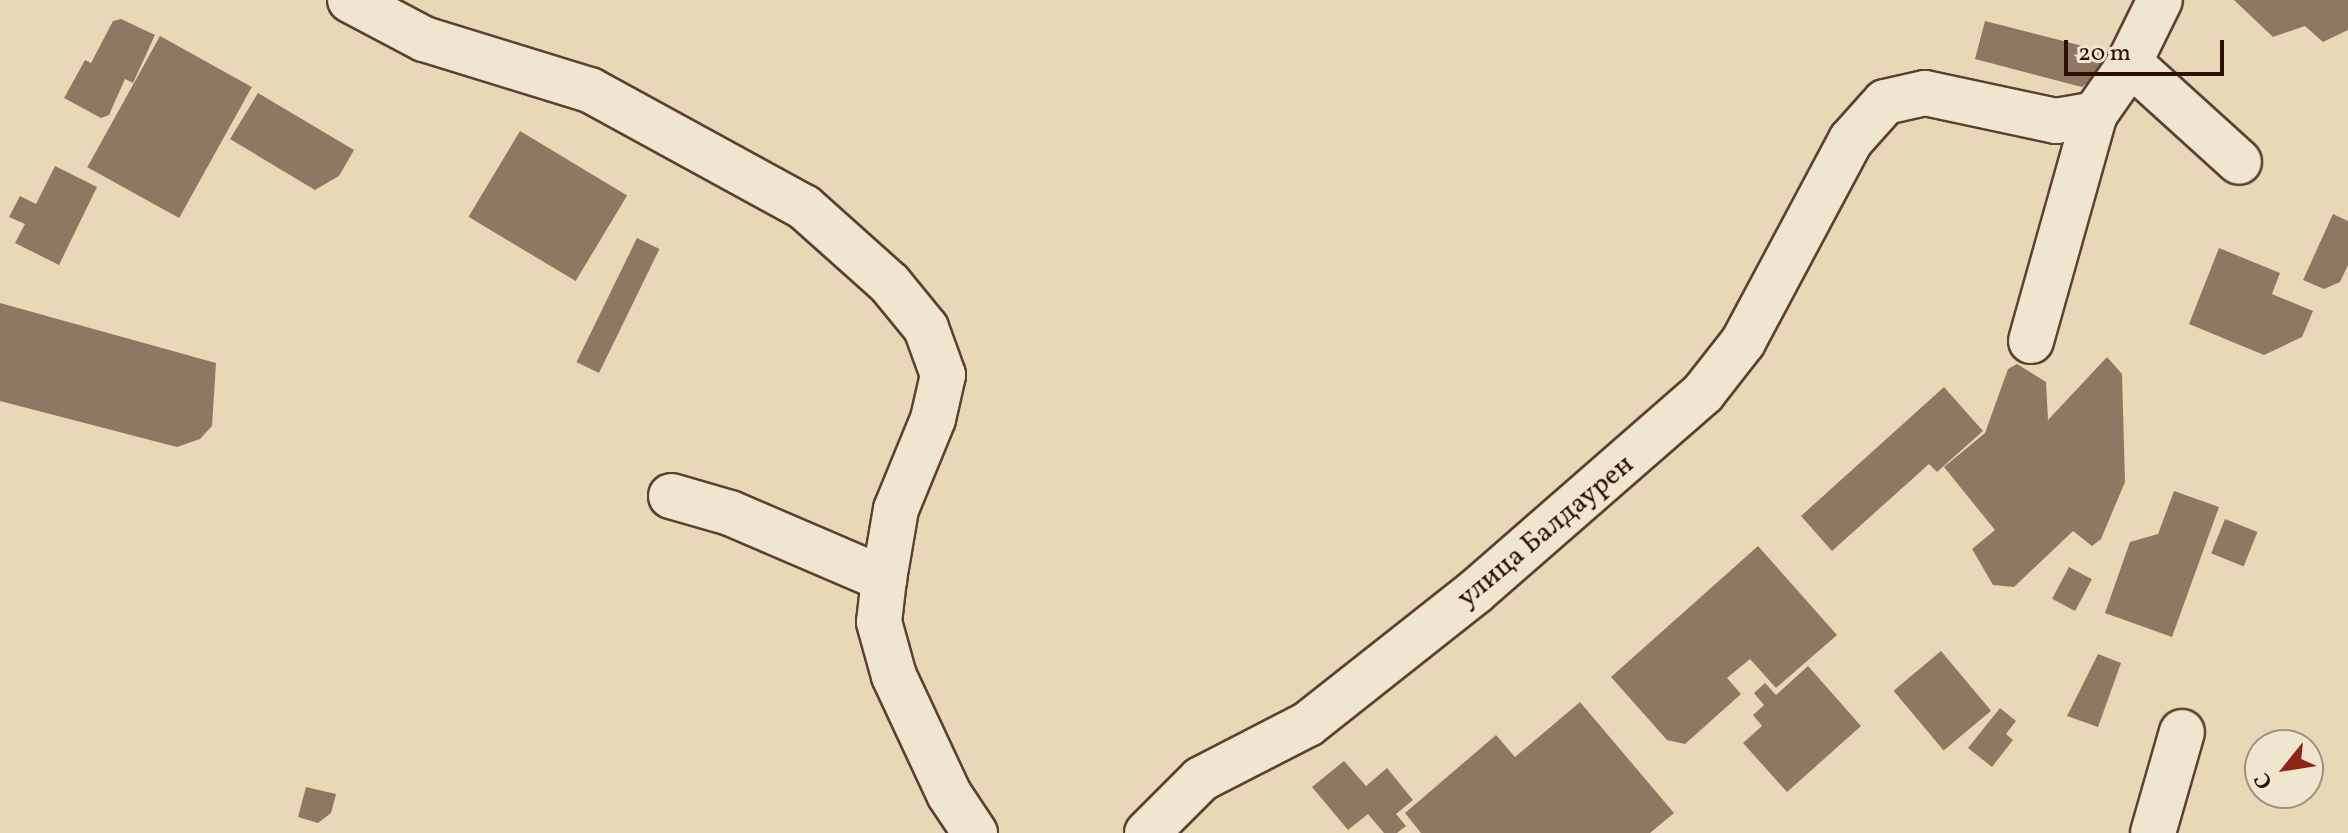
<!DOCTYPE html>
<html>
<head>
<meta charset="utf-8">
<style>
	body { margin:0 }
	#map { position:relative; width:2348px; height:833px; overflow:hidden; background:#e8d8b7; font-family:Vollkorn,serif }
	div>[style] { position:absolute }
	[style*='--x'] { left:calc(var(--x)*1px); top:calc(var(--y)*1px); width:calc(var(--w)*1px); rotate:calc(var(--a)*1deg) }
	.building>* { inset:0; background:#8f7861; transform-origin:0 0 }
	.roads { filter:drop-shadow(2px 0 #5d4130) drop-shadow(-2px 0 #5d4130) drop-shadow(0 2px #5d4130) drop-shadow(0 -2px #5d4130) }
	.minor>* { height:44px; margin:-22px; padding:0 22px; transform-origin:22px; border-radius:22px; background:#f0e6d0 }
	span { translate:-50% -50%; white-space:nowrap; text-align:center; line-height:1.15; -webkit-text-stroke:8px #f0e6d0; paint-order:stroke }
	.street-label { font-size:28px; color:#2f0f03 }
	.north { position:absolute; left:2244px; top:729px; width:80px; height:80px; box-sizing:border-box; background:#f0e6d0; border:2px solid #a3907e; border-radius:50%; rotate:240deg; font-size:22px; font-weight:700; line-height:32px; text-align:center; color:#2f0f03 }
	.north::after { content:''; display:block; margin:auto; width:28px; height:36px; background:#8f2418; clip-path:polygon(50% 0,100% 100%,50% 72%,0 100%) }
	.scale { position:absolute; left:2064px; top:40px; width:160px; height:36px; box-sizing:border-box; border:4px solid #2f0f03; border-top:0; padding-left:10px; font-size:24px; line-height:28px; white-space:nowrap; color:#2f0f03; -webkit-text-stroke:6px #f0e6d0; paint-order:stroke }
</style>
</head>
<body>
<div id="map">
	<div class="building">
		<div style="clip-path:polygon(2234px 0,2348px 0,2348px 30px,2323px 42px,2305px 26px,2273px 37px)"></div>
		<div style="clip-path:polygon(121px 19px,155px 35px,133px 83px,125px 79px,109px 115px,101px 118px,64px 98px,85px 60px,91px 63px,113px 21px)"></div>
		<div style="clip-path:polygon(1985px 21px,2106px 52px,2102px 71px,2082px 87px,1975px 59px)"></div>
		<div style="left:160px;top:36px;width:105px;height:150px;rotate:29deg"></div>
		<div style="clip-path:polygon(258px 93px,354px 150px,339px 176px,315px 190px,230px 139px)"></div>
		<div style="left:520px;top:131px;width:125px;height:100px;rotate:31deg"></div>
		<div style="clip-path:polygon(55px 166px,97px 187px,59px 265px,15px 243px,25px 224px,9px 217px,20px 196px,36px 204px)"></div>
		<div style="clip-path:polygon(2333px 214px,2348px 221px,2348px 265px,2340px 282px,2324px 289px,2303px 280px)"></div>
		<div style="left:637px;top:238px;width:25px;height:138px;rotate:26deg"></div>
		<div style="clip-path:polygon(2219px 248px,2280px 273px,2272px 294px,2313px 311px,2302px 337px,2264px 355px,2189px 324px)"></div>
		<div style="clip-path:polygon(0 303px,216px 363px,212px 426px,200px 439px,177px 447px,0 401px)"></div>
		<div style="clip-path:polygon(2107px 357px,2122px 374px,2125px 482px,2101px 539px,2092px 546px,2073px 531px,2014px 587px,1993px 585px,1972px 549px,1995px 530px,1944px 467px,1985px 433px,2008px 369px,2017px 364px,2046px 382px,2048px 420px)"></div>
		<div style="clip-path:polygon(1944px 387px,1983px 431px,1937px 472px,1929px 464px,1832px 551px,1801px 516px)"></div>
		<div style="clip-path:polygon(2174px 491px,2219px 507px,2172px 637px,2105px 613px,2130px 542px,2158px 534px)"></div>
		<div style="left:2225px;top:519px;width:35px;height:37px;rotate:22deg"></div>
		<div style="clip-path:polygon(1758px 546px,1837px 635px,1776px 688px,1750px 659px,1727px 678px,1741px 694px,1685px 744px,1667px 740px,1611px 677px)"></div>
		<div style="left:2069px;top:567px;width:26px;height:36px;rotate:28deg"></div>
		<div style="left:1941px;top:651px;width:78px;height:62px;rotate:50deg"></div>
		<div style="clip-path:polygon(2098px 654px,2121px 663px,2098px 727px,2067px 716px)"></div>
		<div style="clip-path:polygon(1808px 666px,1861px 726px,1787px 792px,1743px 743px,1762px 726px,1753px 715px,1764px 705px,1754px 693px,1765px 683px,1776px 695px)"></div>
		<div style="clip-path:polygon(1580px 702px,1674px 813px,1650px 833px,1421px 833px,1405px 813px,1496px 735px,1515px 757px)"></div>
		<div style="clip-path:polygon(2000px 708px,2016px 721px,2006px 734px,2013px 740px,1992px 767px,1968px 748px)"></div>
		<div style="clip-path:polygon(1344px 761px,1366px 786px,1387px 768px,1413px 800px,1396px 814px,1406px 826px,1397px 833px,1384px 833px,1368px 814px,1348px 830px,1312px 787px)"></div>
		<div style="clip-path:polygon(306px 787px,336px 794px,331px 813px,318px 823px,298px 817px)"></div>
	</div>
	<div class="roads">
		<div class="minor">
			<div style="--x:350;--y:0;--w:84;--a:27.8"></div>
			<div style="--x:424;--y:39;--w:174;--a:17.1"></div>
			<div style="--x:590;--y:90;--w:244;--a:28.7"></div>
			<div style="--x:804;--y:207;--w:115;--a:41.8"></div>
			<div style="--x:890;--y:284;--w:57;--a:50.7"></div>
			<div style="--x:926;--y:328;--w:50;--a:70.1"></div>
			<div style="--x:943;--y:375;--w:45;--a:102.8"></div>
			<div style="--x:933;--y:419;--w:97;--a:112.3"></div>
			<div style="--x:896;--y:509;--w:71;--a:99.7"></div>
			<div style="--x:2130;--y:63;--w:147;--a:42.2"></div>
			<div style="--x:2031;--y:341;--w:236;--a:-74.3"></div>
			<div style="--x:2095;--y:114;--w:52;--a:-55.1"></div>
			<div style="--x:2125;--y:71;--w:79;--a:-63.8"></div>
			<div style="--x:671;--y:496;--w:61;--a:16.1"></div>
			<div style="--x:730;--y:513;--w:168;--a:23.2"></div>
			<div style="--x:884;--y:579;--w:43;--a:96.6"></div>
			<div style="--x:879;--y:622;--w:56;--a:74.5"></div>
			<div style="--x:894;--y:676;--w:130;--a:65"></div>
			<div style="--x:949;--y:794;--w:47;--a:56.3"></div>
			<div style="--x:1147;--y:833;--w:76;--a:-45"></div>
			<div style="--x:1201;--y:779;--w:120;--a:-27.2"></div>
			<div style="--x:1308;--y:724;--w:213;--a:-38.3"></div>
			<div style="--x:1475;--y:592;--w:303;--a:-41.1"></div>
			<div style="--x:1703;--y:393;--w:65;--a:-51.9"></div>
			<div style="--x:1743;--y:342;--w:229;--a:-61.9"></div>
			<div style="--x:1851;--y:140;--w:51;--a:-48.2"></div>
			<div style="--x:1885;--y:102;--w:41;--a:-12.7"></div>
			<div style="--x:1925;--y:93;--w:134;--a:12.1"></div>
			<div style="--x:2056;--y:121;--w:40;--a:-10"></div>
			<div style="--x:2153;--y:833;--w:105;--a:-74"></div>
		</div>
	</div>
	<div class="street-label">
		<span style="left:1546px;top:532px;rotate:-40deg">улица Балдаурен</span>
	</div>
	<div class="north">С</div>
	<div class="scale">20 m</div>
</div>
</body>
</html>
